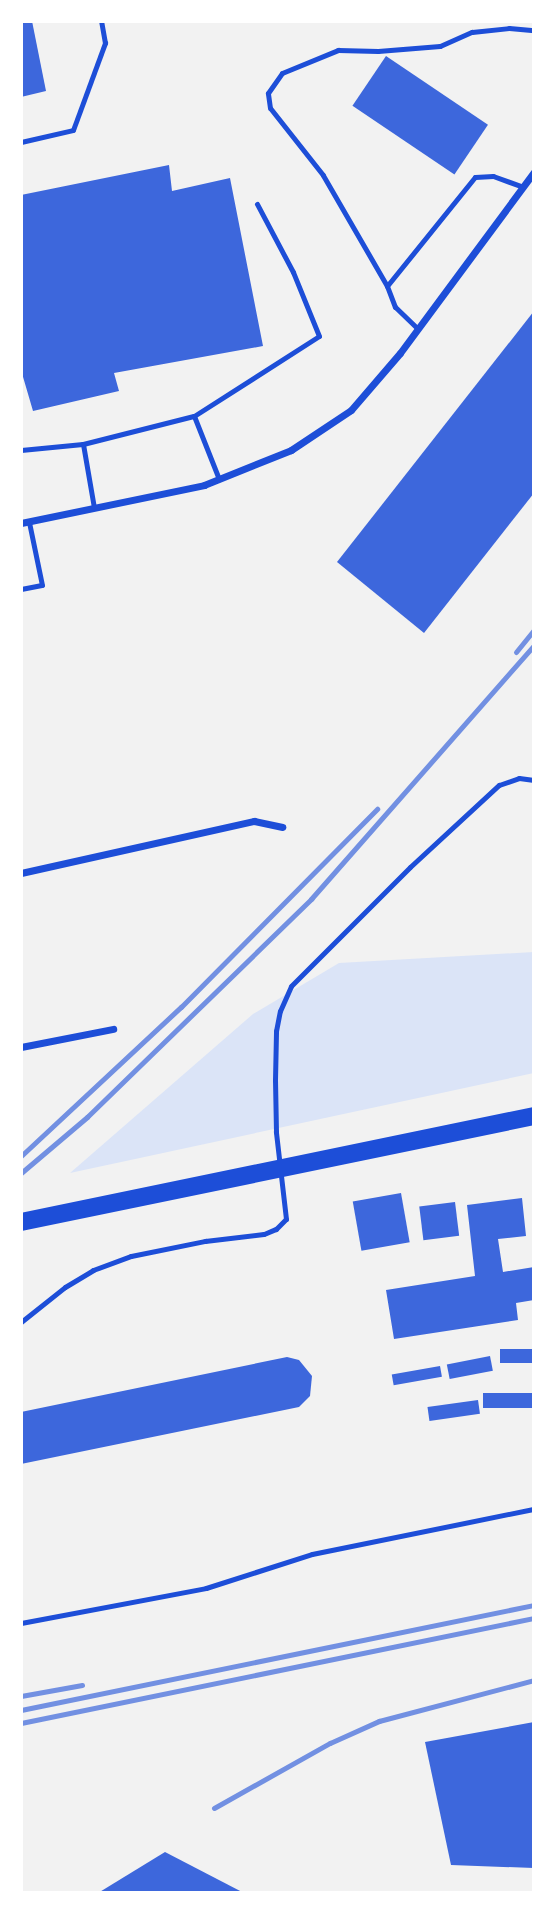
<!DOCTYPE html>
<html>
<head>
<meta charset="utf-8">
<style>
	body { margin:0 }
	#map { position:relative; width:555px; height:1914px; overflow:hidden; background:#f2f2f2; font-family:Raleway,sans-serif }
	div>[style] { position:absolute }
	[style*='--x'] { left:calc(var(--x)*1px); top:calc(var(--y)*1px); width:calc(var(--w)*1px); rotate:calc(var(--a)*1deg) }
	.green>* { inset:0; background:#dbe4f7 }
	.building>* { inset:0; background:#3d67dc; transform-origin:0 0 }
	.service>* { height:5px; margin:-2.5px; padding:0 2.5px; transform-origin:2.5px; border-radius:2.5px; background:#1d4ed8 }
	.minor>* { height:7px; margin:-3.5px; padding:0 3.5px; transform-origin:3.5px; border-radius:3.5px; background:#1d4ed8 }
	.primary>* { height:18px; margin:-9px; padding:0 9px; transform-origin:9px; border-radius:9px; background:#1d4ed8 }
	.rail>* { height:5px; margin:-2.5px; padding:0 2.5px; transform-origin:2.5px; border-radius:2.5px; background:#7290e2 }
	span { translate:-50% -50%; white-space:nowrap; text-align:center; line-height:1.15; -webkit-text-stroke:6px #fff; paint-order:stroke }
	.frame { position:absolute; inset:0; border:23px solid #fff; pointer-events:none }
</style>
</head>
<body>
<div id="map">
	<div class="green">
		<div style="clip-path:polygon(534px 952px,534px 1073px,70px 1173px,253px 1014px,339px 963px)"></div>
	</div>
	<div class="building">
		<div style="clip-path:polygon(21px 21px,32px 21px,46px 91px,21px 97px)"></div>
		<div style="left:386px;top:56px;width:123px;height:60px;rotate:34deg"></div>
		<div style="clip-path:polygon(169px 165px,172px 191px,230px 178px,263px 346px,114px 373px,119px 391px,33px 411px,21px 370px,21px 195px)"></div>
		<div style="clip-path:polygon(534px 311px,534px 493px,424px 633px,337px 562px)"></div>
		<div style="left:401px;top:1193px;width:50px;height:49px;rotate:80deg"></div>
		<div style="clip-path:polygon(522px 1198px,526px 1236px,498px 1239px,503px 1272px,534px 1267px,534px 1300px,516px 1303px,518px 1320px,394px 1339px,386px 1290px,475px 1276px,467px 1205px)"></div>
		<div style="left:455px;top:1202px;width:34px;height:36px;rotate:83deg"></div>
		<div style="left:534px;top:1349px;width:14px;height:34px;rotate:90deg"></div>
		<div style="left:490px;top:1356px;width:15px;height:44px;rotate:79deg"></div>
		<div style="clip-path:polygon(287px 1357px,299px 1360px,312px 1376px,310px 1396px,299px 1407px,21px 1464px,21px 1412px)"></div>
		<div style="left:440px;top:1366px;width:11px;height:49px;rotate:80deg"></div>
		<div style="left:534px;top:1393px;width:15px;height:51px;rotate:90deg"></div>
		<div style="left:478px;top:1400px;width:14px;height:51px;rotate:82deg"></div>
		<div style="clip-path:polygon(534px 1722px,534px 1868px,451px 1865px,425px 1742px)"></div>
		<div style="clip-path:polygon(165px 1852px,244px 1893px,98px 1893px)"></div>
	</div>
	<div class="service">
		<div style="--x:21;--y:142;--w:53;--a:-13"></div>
		<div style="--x:73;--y:130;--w:93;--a:-69.8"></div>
		<div style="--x:105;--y:43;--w:22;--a:-100"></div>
		<div style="--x:387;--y:286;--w:140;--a:-51.1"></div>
		<div style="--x:475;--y:177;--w:18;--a:-3"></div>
		<div style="--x:493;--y:176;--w:32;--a:20"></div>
		<div style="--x:418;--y:329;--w:32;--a:-136"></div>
		<div style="--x:395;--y:307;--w:22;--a:-111"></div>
		<div style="--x:387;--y:286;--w:128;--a:-120"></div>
		<div style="--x:323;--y:175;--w:85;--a:-128.3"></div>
		<div style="--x:270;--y:108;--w:15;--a:-98"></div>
		<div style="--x:268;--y:93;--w:24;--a:-55"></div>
		<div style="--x:282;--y:73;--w:61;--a:-22.3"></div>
		<div style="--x:338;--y:50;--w:40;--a:1.4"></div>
		<div style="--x:378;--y:51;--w:62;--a:-4.6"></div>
		<div style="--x:440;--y:46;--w:35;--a:-24"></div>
		<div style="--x:472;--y:32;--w:37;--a:-6"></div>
		<div style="--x:509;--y:28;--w:25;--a:5"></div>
		<div style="--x:194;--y:416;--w:68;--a:68.4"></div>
		<div style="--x:83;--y:444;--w:65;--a:80.2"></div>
		<div style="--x:21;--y:450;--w:62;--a:-5.5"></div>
		<div style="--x:83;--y:444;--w:114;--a:-14.2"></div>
		<div style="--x:194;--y:416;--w:148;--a:-32.6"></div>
		<div style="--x:319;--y:336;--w:69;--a:-112.1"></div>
		<div style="--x:293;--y:272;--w:77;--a:-117.9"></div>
		<div style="--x:21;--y:589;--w:21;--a:-11"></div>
		<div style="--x:42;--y:585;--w:64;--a:-101.7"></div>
		<div style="--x:21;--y:1322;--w:56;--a:-38.5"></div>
		<div style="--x:65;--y:1287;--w:33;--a:-31"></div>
		<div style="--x:93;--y:1270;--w:40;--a:-20.2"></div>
		<div style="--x:131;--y:1256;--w:76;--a:-11.5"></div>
		<div style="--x:205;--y:1241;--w:59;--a:-6.8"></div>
		<div style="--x:264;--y:1234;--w:13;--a:-23"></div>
		<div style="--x:276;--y:1229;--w:14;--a:-45"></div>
		<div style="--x:286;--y:1219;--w:88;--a:-96.6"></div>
		<div style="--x:276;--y:1132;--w:52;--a:-91.1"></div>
		<div style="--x:275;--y:1080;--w:49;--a:-88.8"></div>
		<div style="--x:276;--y:1031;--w:20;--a:-79"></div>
		<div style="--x:280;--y:1011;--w:27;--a:-66"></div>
		<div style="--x:291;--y:986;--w:168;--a:-45"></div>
		<div style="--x:410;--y:867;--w:121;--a:-42.7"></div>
		<div style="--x:499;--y:785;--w:21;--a:-19"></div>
		<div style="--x:519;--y:778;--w:15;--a:8"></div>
		<div style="--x:21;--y:1623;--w:188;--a:-10.7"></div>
		<div style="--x:206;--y:1588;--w:111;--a:-17.8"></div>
		<div style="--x:312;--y:1554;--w:227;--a:-11.5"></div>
	</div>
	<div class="minor">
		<div style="--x:21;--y:523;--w:187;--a:-11.7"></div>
		<div style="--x:204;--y:485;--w:94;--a:-21.9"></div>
		<div style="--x:291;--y:450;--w:72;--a:-33.7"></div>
		<div style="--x:351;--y:410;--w:75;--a:-49.3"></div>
		<div style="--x:400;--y:353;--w:225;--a:-53.5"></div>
		<div style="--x:21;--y:873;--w:239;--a:-12.6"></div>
		<div style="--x:254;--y:821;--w:29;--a:12"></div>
		<div style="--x:21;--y:1047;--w:94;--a:-11.1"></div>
	</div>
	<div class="primary">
		<div style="--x:21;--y:1222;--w:524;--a:-11.67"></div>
	</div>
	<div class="rail">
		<div style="--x:516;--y:652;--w:28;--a:-51"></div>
		<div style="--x:21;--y:1156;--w:219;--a:-43"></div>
		<div style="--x:181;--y:1007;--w:279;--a:-45.3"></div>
		<div style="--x:21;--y:1173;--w:87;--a:-40.3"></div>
		<div style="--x:87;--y:1117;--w:313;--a:-44.2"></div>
		<div style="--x:311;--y:899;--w:338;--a:-48.7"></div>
		<div style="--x:21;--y:1696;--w:62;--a:-10.2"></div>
		<div style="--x:21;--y:1710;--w:524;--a:-11.57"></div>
		<div style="--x:21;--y:1723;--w:524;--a:-11.57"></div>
		<div style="--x:214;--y:1808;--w:133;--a:-29.3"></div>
		<div style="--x:330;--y:1743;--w:54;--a:-24.2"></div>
		<div style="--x:379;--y:1721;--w:160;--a:-14.8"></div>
	</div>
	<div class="frame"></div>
</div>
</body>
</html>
